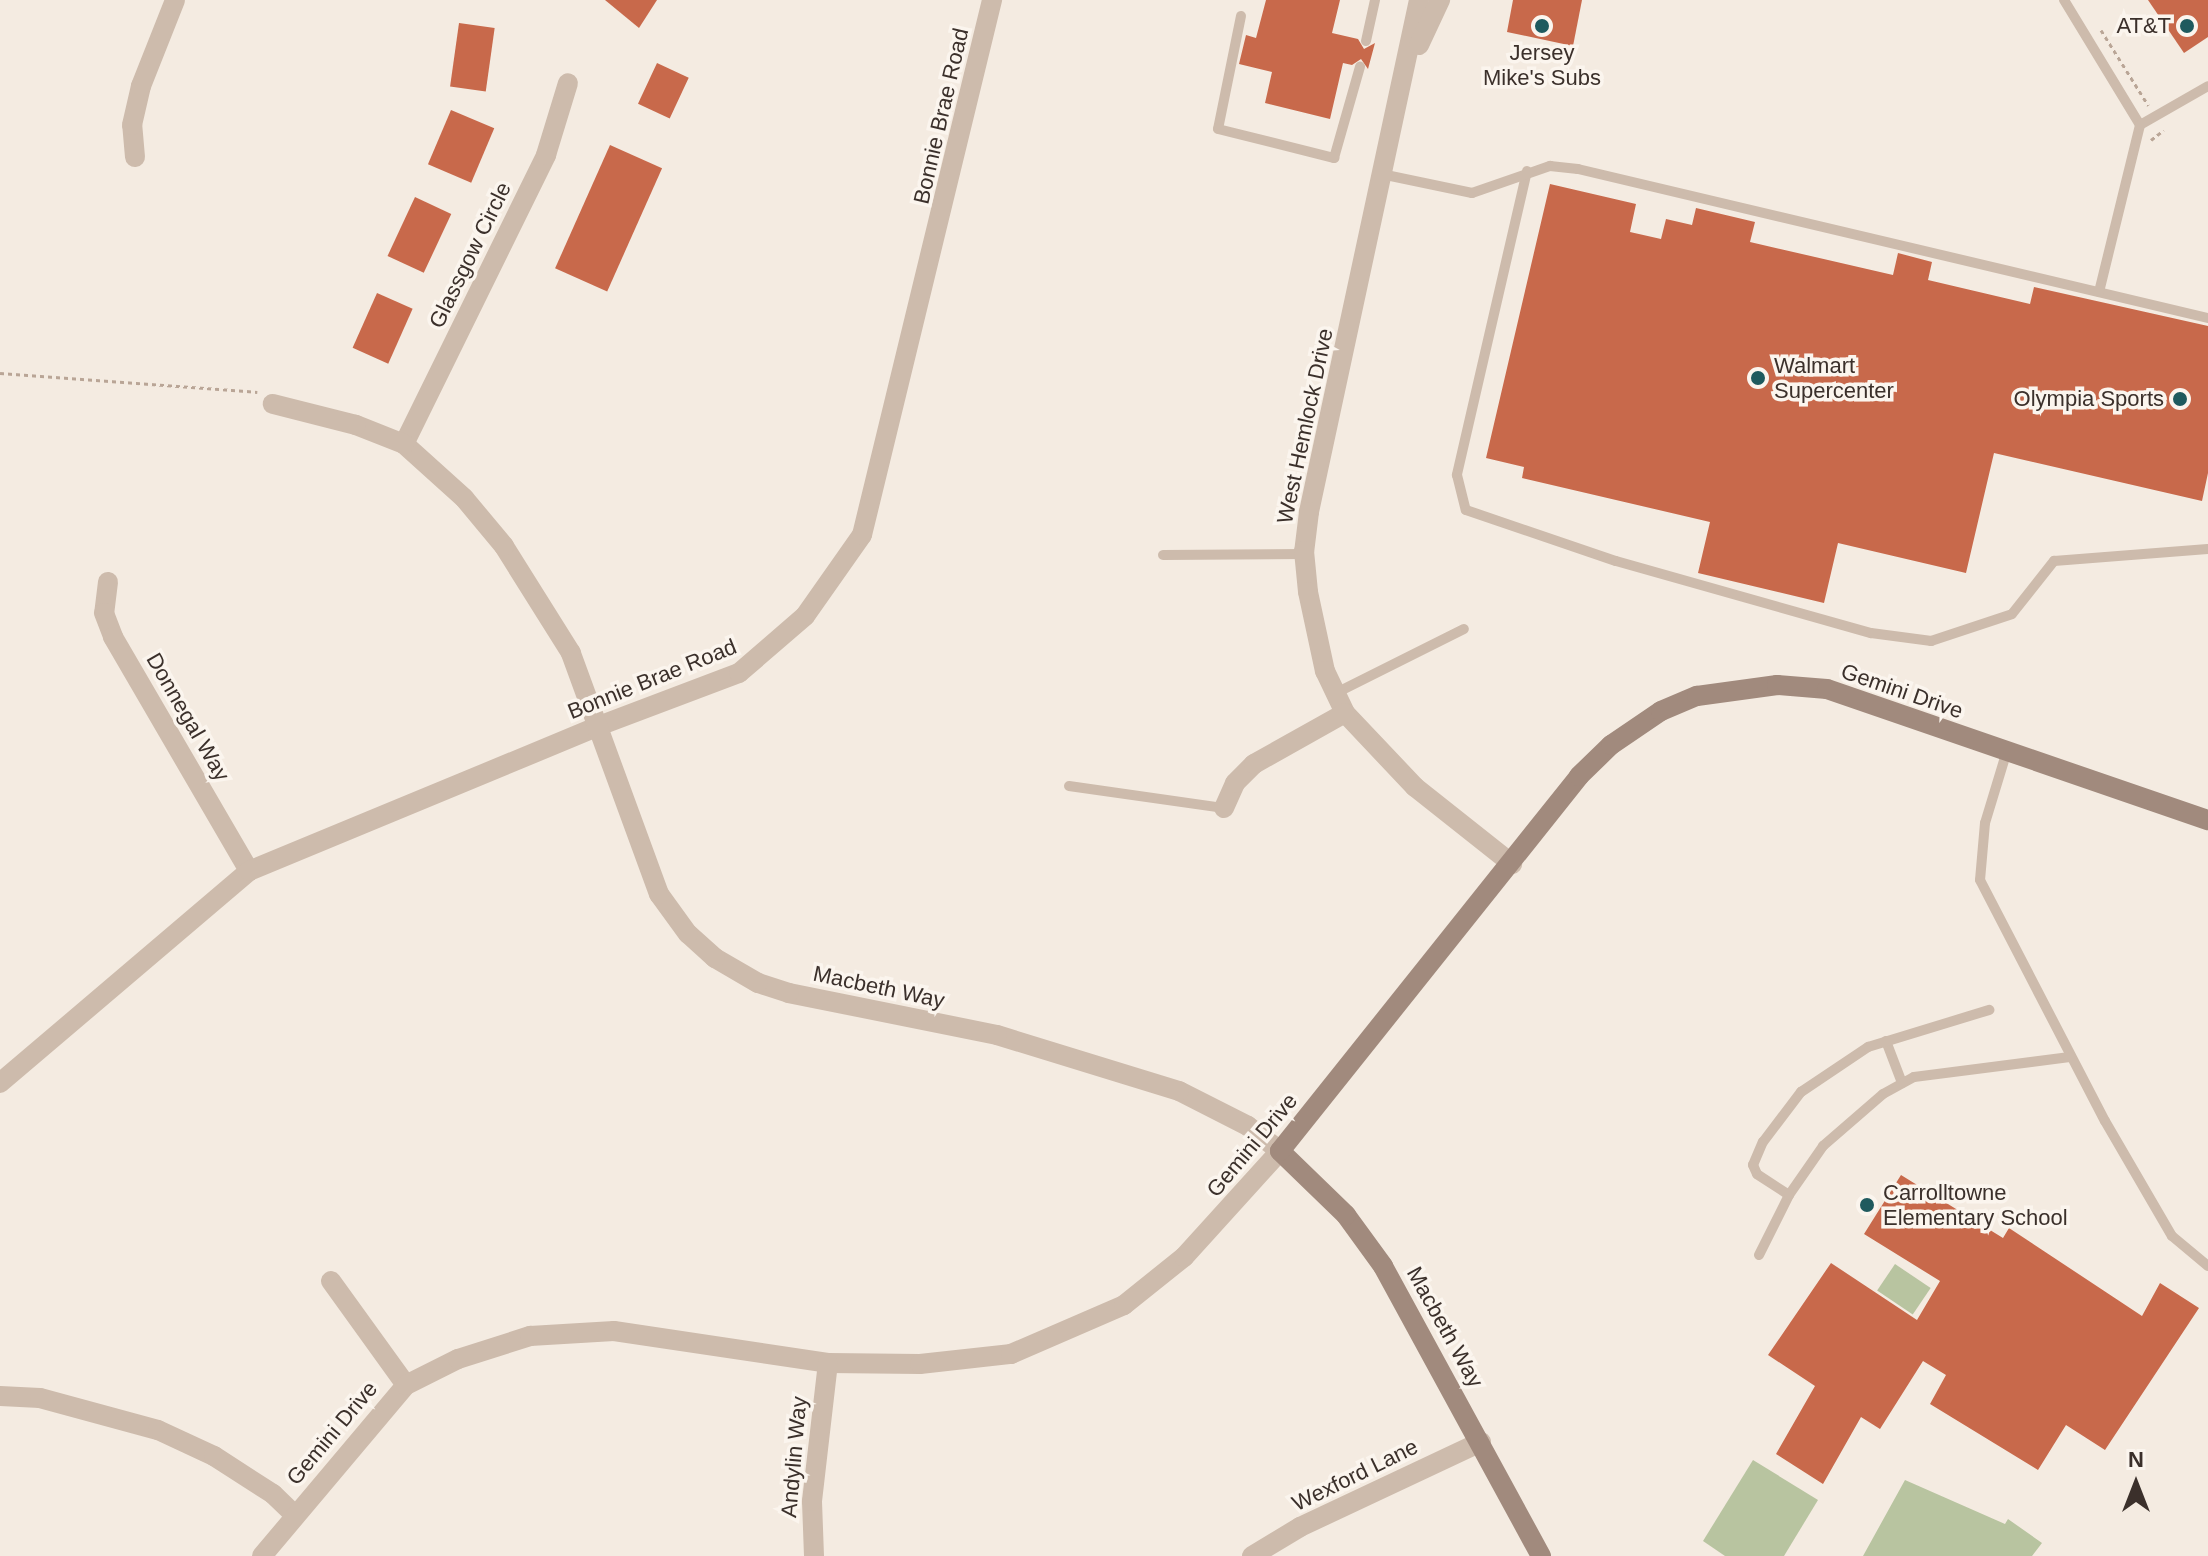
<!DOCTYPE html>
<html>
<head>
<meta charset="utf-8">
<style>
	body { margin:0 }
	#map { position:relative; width:2208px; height:1556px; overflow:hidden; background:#f4ebe1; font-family:Helvetica,sans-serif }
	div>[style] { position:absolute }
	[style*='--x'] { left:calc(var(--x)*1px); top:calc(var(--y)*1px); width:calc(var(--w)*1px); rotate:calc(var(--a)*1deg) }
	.green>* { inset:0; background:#b8c4a0; transform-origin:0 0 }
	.building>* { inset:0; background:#c8694b; transform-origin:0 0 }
	.path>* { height:3px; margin-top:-1.5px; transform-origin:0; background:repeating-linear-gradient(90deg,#b9a596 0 4px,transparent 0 8px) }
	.lane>* { height:10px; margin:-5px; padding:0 5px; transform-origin:5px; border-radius:5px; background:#cdbbac }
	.street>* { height:20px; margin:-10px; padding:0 10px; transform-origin:10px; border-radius:10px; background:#cdbbac }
	.secondary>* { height:20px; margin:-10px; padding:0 10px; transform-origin:10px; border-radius:10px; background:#a18a7d }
	.dots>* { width:22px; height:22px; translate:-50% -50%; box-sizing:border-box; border:4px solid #fbf5ee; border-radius:50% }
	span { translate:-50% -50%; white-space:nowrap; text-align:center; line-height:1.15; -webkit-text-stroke:7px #fbf5ee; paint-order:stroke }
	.poi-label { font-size:22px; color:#3b302b }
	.right { translate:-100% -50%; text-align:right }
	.left { translate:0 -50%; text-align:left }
	.street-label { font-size:22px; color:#3b302b }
	.north { position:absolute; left:2096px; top:1444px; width:80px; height:80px; -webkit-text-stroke:6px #fbf5ee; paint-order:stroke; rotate:0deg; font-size:22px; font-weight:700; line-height:32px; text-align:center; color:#3b302b }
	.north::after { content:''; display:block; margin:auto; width:28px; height:36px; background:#3b302b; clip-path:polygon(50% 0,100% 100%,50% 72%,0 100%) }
</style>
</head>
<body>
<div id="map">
	<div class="green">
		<div style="left:1895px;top:1264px;width:43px;height:32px;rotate:34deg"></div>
		<div style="clip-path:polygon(1753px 1460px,1818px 1500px,1784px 1556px,1725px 1556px,1703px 1541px)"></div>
		<div style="clip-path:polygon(1905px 1480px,2005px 1524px,2008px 1519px,2042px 1543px,2032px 1556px,1863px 1556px)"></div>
	</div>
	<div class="building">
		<div style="clip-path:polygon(605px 0,657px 0,639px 28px)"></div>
		<div style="clip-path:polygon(1266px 0,1340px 0,1332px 33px,1358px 39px,1364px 49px,1375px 43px,1368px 69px,1361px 59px,1352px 65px,1343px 63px,1330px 119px,1265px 103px,1272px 72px,1239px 64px,1246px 35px,1256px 38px)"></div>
		<div style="clip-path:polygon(1513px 0,1582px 0,1573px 46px,1507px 32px)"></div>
		<div style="clip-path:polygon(2148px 0,2208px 0,2208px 37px,2184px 53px)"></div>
		<div style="left:459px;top:23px;width:36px;height:64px;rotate:8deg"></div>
		<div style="left:657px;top:63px;width:35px;height:45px;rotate:25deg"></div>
		<div style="left:451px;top:110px;width:47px;height:59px;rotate:23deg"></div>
		<div style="left:610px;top:145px;width:57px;height:135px;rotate:24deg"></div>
		<div style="clip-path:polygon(1550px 184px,1636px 204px,1630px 232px,1661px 239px,1666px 219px,1692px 225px,1696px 208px,1755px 222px,1750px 242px,1893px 275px,1898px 253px,1932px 262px,1928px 280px,2030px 304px,2034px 287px,2208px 326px,2208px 473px,2202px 501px,1994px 453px,1966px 573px,1838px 543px,1824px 603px,1698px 573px,1710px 522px,1522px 478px,1524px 467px,1486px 458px)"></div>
		<div style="left:415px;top:197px;width:40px;height:65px;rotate:25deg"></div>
		<div style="left:377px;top:293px;width:39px;height:60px;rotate:24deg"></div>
		<div style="clip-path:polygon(1901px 1175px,2003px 1238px,2009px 1228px,2142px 1316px,2160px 1283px,2199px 1308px,2105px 1450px,2066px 1425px,2038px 1470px,1930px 1404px,1946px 1375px,1923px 1361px,1880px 1429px,1861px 1417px,1823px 1484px,1776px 1454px,1815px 1386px,1768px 1355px,1831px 1263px,1917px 1320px,1940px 1281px,1864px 1234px)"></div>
	</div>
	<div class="path">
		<div style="--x:2101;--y:30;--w:89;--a:57.9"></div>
		<div style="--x:2151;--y:140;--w:16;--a:-38"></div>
		<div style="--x:0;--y:373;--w:258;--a:4.2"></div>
	</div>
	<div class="lane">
		<div style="--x:2064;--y:0;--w:146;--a:58.7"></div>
		<div style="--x:1241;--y:16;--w:115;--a:101.5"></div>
		<div style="--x:1218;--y:129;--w:120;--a:14"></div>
		<div style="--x:1334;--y:158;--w:95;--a:-74.1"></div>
		<div style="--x:1366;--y:41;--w:42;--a:-77.6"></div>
		<div style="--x:1527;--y:171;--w:312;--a:103"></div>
		<div style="--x:1457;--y:475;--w:36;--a:76"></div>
		<div style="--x:1466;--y:510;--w:158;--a:18.8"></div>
		<div style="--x:1616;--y:561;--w:265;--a:15.8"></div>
		<div style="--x:1871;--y:633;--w:61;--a:7.6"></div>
		<div style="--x:1931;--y:641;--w:85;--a:-18.4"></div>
		<div style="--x:2012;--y:614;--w:68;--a:-51.6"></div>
		<div style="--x:2054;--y:561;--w:154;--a:-4.5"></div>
		<div style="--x:1386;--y:175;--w:88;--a:11.8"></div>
		<div style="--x:1472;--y:193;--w:83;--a:-19.1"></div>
		<div style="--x:1550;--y:166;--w:28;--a:6"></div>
		<div style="--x:1578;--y:169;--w:647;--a:13.31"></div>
		<div style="--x:2099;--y:292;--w:172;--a:-76.2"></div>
		<div style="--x:2140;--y:125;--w:78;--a:-29.8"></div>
		<div style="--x:1163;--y:555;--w:141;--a:-0.4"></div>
		<div style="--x:1336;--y:693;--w:143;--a:-26.6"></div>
		<div style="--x:2006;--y:754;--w:72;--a:106.9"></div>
		<div style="--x:1985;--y:823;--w:57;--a:95"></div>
		<div style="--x:1980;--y:880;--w:271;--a:62.6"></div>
		<div style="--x:2105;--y:1121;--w:133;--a:59.8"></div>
		<div style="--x:2172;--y:1236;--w:47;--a:39.8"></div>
		<div style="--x:1069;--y:786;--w:157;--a:8.1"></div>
		<div style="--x:1886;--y:1041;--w:45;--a:69.1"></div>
		<div style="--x:1789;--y:1195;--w:38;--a:-147"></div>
		<div style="--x:1757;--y:1174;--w:10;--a:-114"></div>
		<div style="--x:1753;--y:1165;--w:25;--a:-67"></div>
		<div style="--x:1763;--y:1142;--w:63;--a:-52.8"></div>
		<div style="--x:1801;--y:1092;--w:81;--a:-33.9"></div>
		<div style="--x:1868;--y:1047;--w:127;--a:-17"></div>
		<div style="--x:1759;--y:1255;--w:67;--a:-63.4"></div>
		<div style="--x:1789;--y:1195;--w:60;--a:-55.2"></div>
		<div style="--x:1823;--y:1146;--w:79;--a:-40.9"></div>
		<div style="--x:1883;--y:1094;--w:35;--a:-29"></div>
		<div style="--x:1914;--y:1077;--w:157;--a:-7.3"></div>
	</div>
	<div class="street">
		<div style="--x:1419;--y:0;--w:524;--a:102.13"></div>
		<div style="--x:1309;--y:512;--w:39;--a:97"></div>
		<div style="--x:1304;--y:551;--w:41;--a:84.4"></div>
		<div style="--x:1308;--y:592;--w:81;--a:77.9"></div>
		<div style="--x:1325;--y:671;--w:47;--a:64.5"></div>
		<div style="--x:1345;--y:713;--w:102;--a:46.6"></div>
		<div style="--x:1415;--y:787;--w:124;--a:38.4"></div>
		<div style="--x:1419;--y:45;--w:50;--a:-65"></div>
		<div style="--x:135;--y:157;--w:32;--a:-95"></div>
		<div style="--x:132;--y:125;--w:40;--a:-77"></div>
		<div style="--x:141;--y:86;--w:92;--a:-68.4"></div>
		<div style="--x:404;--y:444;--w:322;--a:-63.8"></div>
		<div style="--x:546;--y:155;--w:75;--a:-73"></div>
		<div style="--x:108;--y:582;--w:31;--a:97"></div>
		<div style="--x:104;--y:613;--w:26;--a:69"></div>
		<div style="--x:113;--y:637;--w:271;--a:59.8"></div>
		<div style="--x:1224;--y:808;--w:27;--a:-66"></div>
		<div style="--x:1235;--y:783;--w:27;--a:-45"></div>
		<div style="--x:1254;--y:764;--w:104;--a:-29.3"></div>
		<div style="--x:0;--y:1083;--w:327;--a:-40.4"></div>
		<div style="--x:249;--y:871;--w:376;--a:-22.5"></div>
		<div style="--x:596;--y:727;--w:153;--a:-20.7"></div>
		<div style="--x:739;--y:673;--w:87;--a:-40.8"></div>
		<div style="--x:805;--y:616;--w:99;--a:-54.9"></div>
		<div style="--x:862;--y:535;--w:551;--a:-76.34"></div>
		<div style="--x:331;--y:1281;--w:128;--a:54.2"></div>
		<div style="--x:0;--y:1396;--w:40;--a:2.9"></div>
		<div style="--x:40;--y:1398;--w:122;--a:15.2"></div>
		<div style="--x:158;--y:1430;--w:62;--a:24.9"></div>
		<div style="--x:214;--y:1456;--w:70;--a:32.8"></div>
		<div style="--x:273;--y:1494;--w:30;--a:44"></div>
		<div style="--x:262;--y:1556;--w:224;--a:-49.9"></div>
		<div style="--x:406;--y:1385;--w:58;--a:-26.6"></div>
		<div style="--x:458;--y:1359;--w:76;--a:-17.7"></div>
		<div style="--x:530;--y:1336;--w:84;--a:-3.4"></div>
		<div style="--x:614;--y:1331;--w:216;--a:8.5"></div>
		<div style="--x:828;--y:1363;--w:92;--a:0.6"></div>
		<div style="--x:920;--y:1364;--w:92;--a:-6.3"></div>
		<div style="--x:1011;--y:1354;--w:123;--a:-23.4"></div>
		<div style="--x:1124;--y:1305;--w:77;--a:-38.7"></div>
		<div style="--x:1184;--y:1257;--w:143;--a:-47.8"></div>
		<div style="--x:1280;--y:1151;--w:41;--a:-142"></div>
		<div style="--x:1248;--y:1126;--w:77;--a:-153.1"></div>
		<div style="--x:1179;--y:1091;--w:190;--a:-162.9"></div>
		<div style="--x:997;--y:1035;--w:212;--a:-168.6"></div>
		<div style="--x:789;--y:993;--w:33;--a:-162"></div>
		<div style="--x:758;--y:983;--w:50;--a:-149.8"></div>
		<div style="--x:715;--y:958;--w:36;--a:-138"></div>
		<div style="--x:688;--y:934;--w:49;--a:-125.9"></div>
		<div style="--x:659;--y:894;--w:257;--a:-110.1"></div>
		<div style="--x:571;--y:653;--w:126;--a:-122.1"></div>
		<div style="--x:504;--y:546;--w:62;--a:-129.8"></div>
		<div style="--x:464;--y:498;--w:81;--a:-138"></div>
		<div style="--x:404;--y:444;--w:52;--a:-158.4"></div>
		<div style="--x:356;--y:425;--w:86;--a:-165.8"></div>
		<div style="--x:814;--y:1556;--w:55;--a:-92.1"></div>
		<div style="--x:812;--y:1501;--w:139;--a:-83.4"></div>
		<div style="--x:1252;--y:1556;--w:56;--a:-31.1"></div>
		<div style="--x:1300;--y:1527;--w:200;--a:-25.2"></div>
	</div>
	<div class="secondary">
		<div style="--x:1541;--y:1556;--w:330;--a:-118.6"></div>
		<div style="--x:1383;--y:1266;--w:63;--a:-126"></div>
		<div style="--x:1346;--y:1215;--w:92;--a:-135.9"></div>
		<div style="--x:1280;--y:1151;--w:480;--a:-51.4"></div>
		<div style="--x:1579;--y:776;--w:45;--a:-44.1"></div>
		<div style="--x:1611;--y:745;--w:60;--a:-34.2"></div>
		<div style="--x:1661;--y:711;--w:39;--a:-23"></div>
		<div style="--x:1697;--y:696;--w:81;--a:-7.8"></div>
		<div style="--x:1777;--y:685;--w:50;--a:4.6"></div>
		<div style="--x:1827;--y:689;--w:403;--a:19"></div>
	</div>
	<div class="dots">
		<div style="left:1542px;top:26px;background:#1f5a5e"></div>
		<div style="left:2187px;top:26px;background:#1f5a5e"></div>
		<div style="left:1758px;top:378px;background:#1f5a5e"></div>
		<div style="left:2180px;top:399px;background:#1f5a5e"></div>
		<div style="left:1867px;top:1205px;background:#1f5a5e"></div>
	</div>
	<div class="poi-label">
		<span class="right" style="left:2171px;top:26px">AT&amp;T</span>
		<span style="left:1542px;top:65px">Jersey<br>Mike's Subs</span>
		<span class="left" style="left:1774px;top:378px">Walmart<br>Supercenter</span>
		<span class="right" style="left:2164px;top:399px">Olympia Sports</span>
		<span class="left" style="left:1883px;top:1205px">Carrolltowne<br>Elementary School</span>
	</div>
	<div class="street-label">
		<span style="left:941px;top:116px;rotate:-77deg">Bonnie Brae Road</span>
		<span style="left:470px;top:255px;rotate:-64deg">Glassgow Circle</span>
		<span style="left:1305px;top:426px;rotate:-78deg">West Hemlock Drive</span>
		<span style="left:652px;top:679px;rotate:-22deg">Bonnie Brae Road</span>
		<span style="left:1902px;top:691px;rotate:19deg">Gemini Drive</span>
		<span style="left:188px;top:717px;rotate:60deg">Donnegal Way</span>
		<span style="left:879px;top:987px;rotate:12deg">Macbeth Way</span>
		<span style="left:1252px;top:1145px;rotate:-50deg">Gemini Drive</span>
		<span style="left:1445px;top:1327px;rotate:61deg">Macbeth Way</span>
		<span style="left:332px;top:1433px;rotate:-50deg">Gemini Drive</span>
		<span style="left:794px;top:1457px;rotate:-85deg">Andylin Way</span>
		<span style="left:1355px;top:1475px;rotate:-26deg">Wexford Lane</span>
	</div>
	<div class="north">N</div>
</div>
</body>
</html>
